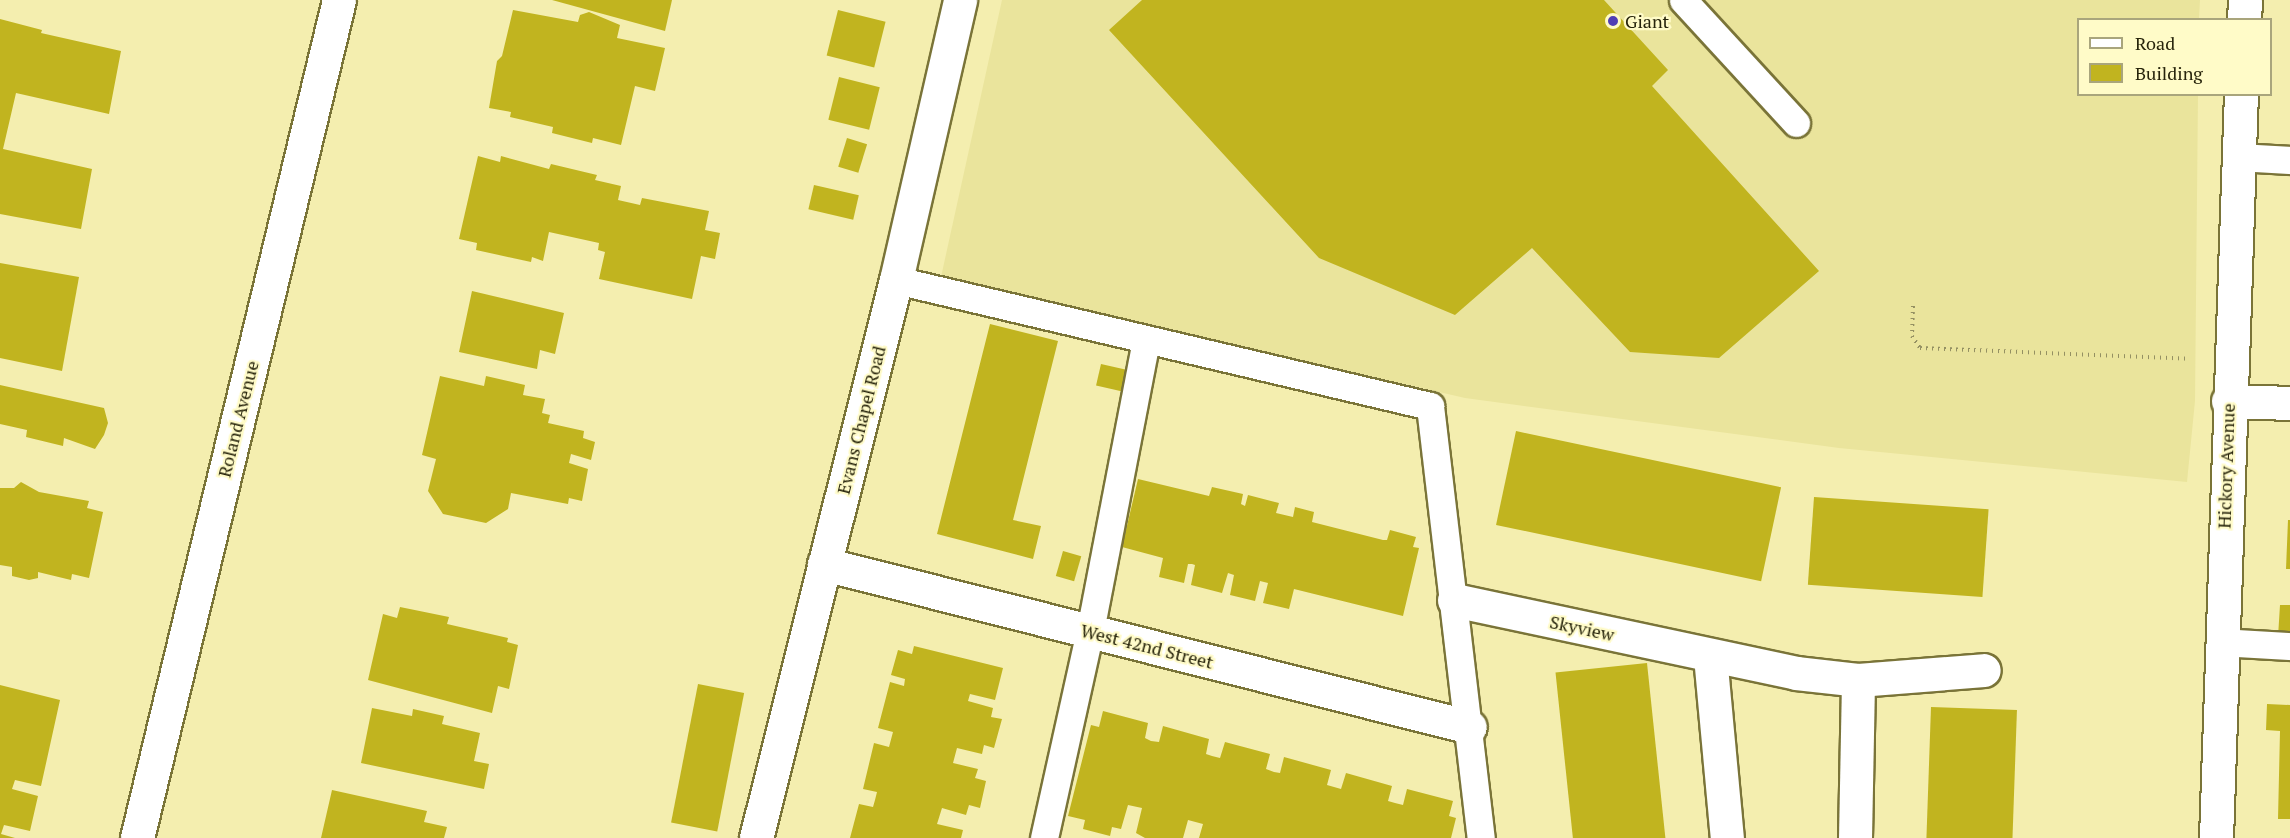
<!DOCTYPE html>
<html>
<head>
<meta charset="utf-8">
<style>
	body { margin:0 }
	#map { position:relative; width:2290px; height:838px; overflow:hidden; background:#f4eeaf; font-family:"PT Serif",serif }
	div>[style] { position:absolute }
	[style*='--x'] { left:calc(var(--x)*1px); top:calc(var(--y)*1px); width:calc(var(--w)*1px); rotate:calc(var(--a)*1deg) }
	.built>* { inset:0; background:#eae49c }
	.building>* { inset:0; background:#c1b41f; transform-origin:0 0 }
	.path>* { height:4px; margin-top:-2px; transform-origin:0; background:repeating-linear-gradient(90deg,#949062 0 1.5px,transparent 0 6px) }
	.roads { filter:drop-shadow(2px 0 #7a7438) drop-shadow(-2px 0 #7a7438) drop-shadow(0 2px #7a7438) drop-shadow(0 -2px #7a7438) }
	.lane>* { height:27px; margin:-13.5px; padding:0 13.5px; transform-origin:13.5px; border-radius:13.5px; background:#fff }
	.street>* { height:33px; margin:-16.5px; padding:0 16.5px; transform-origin:16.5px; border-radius:16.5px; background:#fff }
	.secondary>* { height:33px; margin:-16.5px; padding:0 16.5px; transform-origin:16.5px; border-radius:16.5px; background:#fff }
	.dots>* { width:16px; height:16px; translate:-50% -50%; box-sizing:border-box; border:3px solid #fffbc8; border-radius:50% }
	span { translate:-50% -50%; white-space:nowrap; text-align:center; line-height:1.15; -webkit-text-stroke:4.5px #fffbc8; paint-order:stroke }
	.poi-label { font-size:18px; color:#27240b }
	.left { translate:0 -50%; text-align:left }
	.street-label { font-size:18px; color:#27240b }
	.legend { position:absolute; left:2077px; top:18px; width:195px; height:78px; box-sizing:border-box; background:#fffbc8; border:2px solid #a9a57c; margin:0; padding:8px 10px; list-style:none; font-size:18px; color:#27240b }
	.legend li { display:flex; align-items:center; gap:12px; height:30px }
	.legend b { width:30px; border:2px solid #a9a57c }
</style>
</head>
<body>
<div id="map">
	<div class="built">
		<div style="clip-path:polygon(1002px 0,2200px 0,2199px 19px,2078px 20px,2078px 94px,2198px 95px,2195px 401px,2187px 482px,1839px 448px,1465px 398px,941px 277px)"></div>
	</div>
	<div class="building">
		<div style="clip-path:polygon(552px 0,672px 0,665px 31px)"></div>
		<div style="clip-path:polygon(1142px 0,1604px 0,1668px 70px,1652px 86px,1819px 271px,1719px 358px,1630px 352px,1532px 248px,1455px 315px,1319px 258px,1109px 30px)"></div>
		<div style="clip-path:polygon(513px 10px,578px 22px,580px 15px,589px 12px,620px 25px,617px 38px,665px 48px,655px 91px,635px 86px,621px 145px,593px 138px,592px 143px,552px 133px,553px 127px,510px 117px,511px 112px,489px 108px,497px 61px,502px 56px)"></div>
		<div style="left:838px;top:10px;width:49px;height:47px;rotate:14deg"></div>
		<div style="clip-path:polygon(0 19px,42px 30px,41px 33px,121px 51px,109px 114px,16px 93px,3px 149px,92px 169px,81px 229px,0 214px)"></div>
		<div style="left:839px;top:77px;width:42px;height:44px;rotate:14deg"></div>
		<div style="left:847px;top:138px;width:21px;height:30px;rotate:17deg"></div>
		<div style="clip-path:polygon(478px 156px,500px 162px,501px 156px,549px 169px,551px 164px,597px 175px,595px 180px,621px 186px,618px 200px,640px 205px,642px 198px,709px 211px,705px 230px,720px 233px,715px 259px,701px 256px,692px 299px,599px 279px,605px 252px,598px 250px,599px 243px,549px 232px,543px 261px,532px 257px,531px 262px,476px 250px,477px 243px,459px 239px)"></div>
		<div style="left:814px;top:185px;width:46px;height:25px;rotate:13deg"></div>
		<div style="clip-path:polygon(0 263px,79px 277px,62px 371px,0 358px)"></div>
		<div style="clip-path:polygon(472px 291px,564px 313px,555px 354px,540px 350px,537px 369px,459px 352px)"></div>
		<div style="clip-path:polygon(990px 324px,1058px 341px,1013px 520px,1041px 526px,1033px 559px,937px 534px)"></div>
		<div style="left:1101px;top:364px;width:26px;height:22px;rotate:13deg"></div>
		<div style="clip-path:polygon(440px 376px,484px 386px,486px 376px,525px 385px,523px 395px,545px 399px,542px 413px,550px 415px,548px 423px,584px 431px,583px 438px,595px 442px,591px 460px,571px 454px,569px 463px,588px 469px,582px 501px,569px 498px,568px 504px,511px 493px,508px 509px,486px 523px,443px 514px,428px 491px,436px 459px,422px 455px)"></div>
		<div style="clip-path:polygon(0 385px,104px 408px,108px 423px,104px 435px,95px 449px,64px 438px,63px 446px,26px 437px,27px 430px,0 424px)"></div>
		<div style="left:1516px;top:431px;width:271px;height:96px;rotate:12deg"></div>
		<div style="clip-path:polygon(1138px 479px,1209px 496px,1212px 487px,1243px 494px,1241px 504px,1245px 506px,1248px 495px,1279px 503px,1276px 513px,1293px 517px,1295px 507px,1314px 512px,1312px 522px,1383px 540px,1387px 540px,1390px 530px,1416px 537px,1413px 547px,1419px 548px,1403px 616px,1294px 589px,1289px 609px,1263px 603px,1268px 583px,1260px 581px,1255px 601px,1230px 595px,1234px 575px,1228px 573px,1222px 593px,1191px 585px,1195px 565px,1192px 564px,1188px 564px,1184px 583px,1159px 577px,1163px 558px,1122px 547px)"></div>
		<div style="clip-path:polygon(21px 482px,39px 492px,89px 501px,87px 508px,103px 512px,89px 578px,72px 574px,71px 580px,38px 572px,38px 578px,29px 580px,12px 576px,12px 567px,0 565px,0 488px,14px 488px)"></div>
		<div style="left:1814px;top:497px;width:175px;height:88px;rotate:4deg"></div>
		<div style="clip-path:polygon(2288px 520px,2290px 520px,2290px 569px,2286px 569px)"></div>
		<div style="left:1063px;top:551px;width:19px;height:26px;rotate:16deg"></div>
		<div style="clip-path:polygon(2280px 605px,2290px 605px,2290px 638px,2278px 637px)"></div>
		<div style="clip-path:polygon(400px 607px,449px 617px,447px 624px,508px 638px,507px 642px,518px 645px,509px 689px,498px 686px,492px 713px,368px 680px,383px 614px,397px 618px)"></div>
		<div style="clip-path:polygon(914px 646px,1003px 668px,995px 700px,970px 694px,968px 701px,993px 708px,991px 717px,1002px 719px,994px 748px,984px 745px,982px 754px,957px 748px,953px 763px,978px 769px,975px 778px,986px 781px,980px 808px,969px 805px,966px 815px,942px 808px,937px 824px,963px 830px,961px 838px,850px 838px,859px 804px,873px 807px,875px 800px,877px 792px,863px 789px,874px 743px,889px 747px,893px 732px,878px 728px,890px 682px,904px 686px,905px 679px,891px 675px,898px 650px,912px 654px)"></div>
		<div style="left:1647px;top:663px;width:176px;height:92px;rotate:84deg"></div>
		<div style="left:698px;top:684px;width:47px;height:141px;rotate:11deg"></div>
		<div style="clip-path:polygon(0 685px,60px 700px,41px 786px,15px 780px,12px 789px,38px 796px,30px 831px,4px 825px,1px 834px,15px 838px,0 838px)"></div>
		<div style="clip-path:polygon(2267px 704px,2290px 705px,2290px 819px,2278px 819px,2280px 731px,2266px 730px)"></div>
		<div style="left:1931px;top:707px;width:86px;height:131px;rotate:2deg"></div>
		<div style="clip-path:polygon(372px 708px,412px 716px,413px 709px,444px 716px,442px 724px,480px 733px,474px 761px,489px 764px,484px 789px,361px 763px)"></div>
		<div style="clip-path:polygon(1103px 711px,1148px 723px,1145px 738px,1151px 741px,1159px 742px,1163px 726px,1209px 739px,1206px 754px,1212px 756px,1220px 758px,1225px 742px,1270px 754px,1266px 769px,1274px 772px,1280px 773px,1284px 757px,1331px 770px,1327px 785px,1341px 789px,1346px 773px,1392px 786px,1388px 801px,1395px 803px,1403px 805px,1407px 789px,1453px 801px,1449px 816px,1456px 818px,1451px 838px,1199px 838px,1203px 824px,1188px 820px,1183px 838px,1145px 838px,1136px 833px,1142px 808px,1128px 805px,1121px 829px,1112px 827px,1110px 836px,1083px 829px,1085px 820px,1068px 816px,1091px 725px,1099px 727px)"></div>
		<div style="clip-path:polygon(332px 790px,427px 811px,424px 822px,447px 827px,444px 838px,321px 838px)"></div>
	</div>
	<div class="path">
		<div style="--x:1913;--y:306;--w:30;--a:92"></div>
		<div style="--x:1912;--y:336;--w:14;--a:56"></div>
		<div style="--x:1920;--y:348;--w:270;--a:2.3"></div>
	</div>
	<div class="roads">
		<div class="lane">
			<div style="--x:1683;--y:0;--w:167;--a:47.4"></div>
			<div style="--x:2238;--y:157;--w:52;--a:3.3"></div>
			<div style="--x:896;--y:280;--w:549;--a:13.28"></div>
			<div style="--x:1430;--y:406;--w:435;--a:83.3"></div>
			<div style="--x:2220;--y:642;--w:70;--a:3.3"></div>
			<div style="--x:1044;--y:838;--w:212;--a:-77.5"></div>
			<div style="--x:1090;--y:631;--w:297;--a:-79.1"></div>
		</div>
		<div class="street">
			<div style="--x:2244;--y:20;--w:20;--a:-87"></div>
			<div style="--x:2228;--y:401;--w:62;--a:1.8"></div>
			<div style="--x:824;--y:564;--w:666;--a:14.16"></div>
			<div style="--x:1454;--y:600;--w:350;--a:12"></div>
			<div style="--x:1796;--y:673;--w:62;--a:6.4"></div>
			<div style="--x:1858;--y:680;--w:126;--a:-4.5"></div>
			<div style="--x:1710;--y:656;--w:183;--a:84.7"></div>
			<div style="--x:756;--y:838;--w:575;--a:-75.92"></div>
			<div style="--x:896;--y:280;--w:287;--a:-77.1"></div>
			<div style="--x:1855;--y:838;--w:158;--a:-88.9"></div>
			<div style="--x:2216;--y:838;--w:744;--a:-88.08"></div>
		</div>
		<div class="secondary">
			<div style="--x:137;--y:838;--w:862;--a:-76.45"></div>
		</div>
	</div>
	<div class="dots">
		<div style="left:1613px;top:21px;background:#503eb5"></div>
	</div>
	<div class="poi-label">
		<span class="left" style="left:1625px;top:21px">Giant</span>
	</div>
	<div class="street-label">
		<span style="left:238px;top:419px;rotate:-76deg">Roland Avenue</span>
		<span style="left:861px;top:420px;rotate:-76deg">Evans Chapel Road</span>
		<span style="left:2226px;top:466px;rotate:-88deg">Hickory Avenue</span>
		<span style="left:1582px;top:628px;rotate:12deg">Skyview</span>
		<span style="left:1147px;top:646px;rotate:14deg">West 42nd Street</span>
	</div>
	<ul class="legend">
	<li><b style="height:8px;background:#fff"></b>Road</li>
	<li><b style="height:16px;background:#c1b41f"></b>Building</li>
	</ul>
</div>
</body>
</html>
